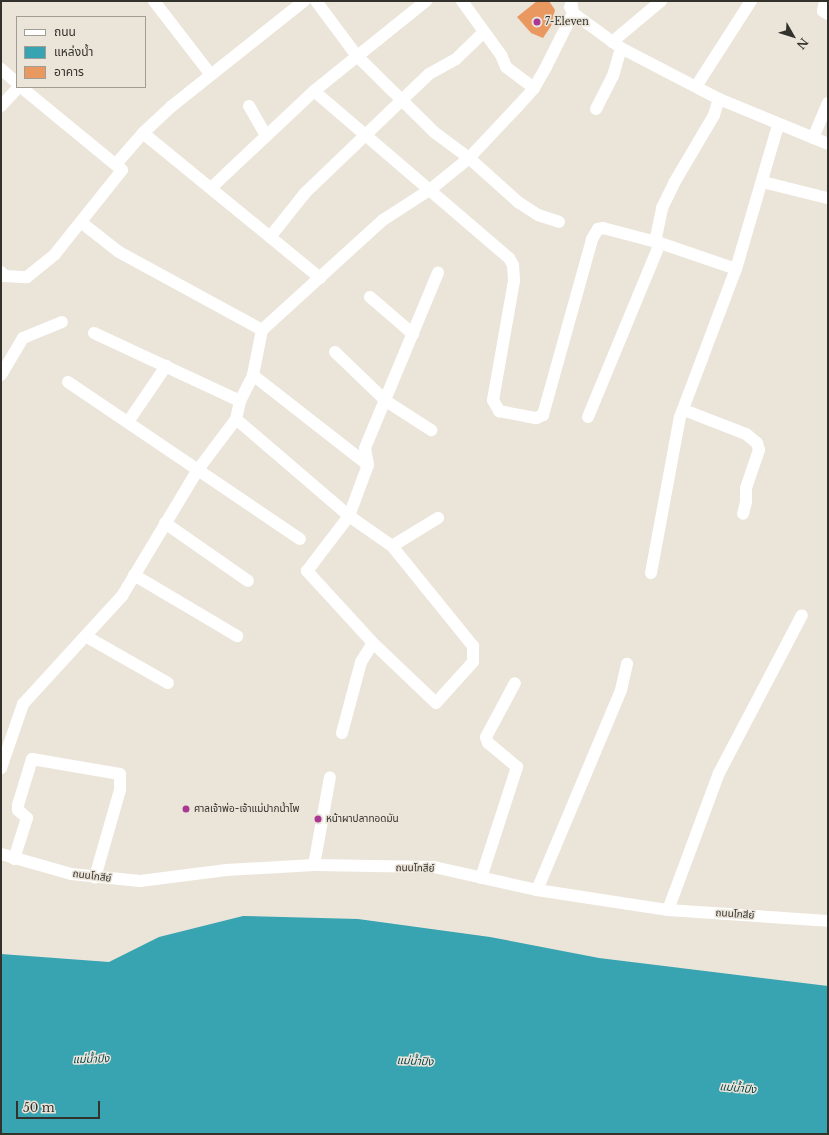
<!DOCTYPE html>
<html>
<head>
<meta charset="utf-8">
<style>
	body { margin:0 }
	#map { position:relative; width:829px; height:1135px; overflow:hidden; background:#ebe4d9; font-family:"Libre Baskerville","Noto Sans Thai",serif }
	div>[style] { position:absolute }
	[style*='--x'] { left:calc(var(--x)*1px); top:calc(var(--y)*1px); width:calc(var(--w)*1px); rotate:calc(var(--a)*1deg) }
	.water>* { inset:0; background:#38a3b1 }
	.building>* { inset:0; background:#e99960 }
	.minor>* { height:12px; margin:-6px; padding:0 6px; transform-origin:6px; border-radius:6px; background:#fff }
	.dots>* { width:11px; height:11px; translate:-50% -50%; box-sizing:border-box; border:2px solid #ebe4d9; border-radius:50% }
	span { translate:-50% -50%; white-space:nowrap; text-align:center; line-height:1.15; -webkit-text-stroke:3px #ebe4d9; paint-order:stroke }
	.poi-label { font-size:10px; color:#33312c }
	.left { translate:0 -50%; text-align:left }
	.street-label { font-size:10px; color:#33312c }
	.water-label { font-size:11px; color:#074850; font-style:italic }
	.frame { position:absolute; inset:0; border:2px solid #33312c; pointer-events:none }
	.legend { position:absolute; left:16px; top:16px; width:130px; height:72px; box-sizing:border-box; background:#ebe4d9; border:1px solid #a19c94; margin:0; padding:5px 7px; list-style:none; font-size:12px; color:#33312c }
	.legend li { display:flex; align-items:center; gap:8px; height:20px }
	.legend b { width:20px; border:1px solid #a19c94 }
	.north { position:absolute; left:773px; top:16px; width:40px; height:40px; -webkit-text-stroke:3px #ebe4d9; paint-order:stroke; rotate:129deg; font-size:11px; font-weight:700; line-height:16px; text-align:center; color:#33312c }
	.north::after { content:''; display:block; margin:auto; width:14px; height:18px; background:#33312c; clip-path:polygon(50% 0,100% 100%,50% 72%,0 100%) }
	.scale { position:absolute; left:16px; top:1101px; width:84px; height:18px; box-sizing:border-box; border:2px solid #33312c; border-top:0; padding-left:5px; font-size:12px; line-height:14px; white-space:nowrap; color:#33312c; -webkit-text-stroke:3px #ebe4d9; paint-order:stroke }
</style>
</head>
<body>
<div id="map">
	<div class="water">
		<div style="clip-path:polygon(243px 916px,358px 919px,490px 937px,599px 958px,828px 986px,828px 1134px,1px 1134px,1px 954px,109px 962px,159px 937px)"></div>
	</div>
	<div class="building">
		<div style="clip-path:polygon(537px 1px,549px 1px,555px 10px,551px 26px,543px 38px,531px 33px,517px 17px)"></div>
	</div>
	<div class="minor">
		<div style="--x:154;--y:1;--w:93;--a:52.4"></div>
		<div style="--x:316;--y:1;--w:69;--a:53.3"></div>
		<div style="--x:357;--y:56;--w:108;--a:44.6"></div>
		<div style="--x:434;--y:132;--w:44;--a:36.6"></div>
		<div style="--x:469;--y:158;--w:66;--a:41.9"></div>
		<div style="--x:518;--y:202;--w:24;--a:33"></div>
		<div style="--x:538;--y:215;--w:22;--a:18"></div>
		<div style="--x:462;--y:1;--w:67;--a:54.2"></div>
		<div style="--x:501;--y:55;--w:13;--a:67"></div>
		<div style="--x:506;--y:67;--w:35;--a:37"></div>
		<div style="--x:825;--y:1;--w:10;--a:101"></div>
		<div style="--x:823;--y:11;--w:6;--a:31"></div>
		<div style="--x:570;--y:7;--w:7;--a:63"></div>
		<div style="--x:573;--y:13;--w:59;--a:36.1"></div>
		<div style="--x:621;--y:48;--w:110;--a:27.5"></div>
		<div style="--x:719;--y:99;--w:118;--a:22.4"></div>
		<div style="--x:612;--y:42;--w:64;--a:-39.9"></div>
		<div style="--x:1;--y:69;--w:21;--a:41"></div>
		<div style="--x:697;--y:85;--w:100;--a:-57.3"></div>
		<div style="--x:314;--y:91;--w:257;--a:40.6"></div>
		<div style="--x:509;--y:258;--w:8;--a:60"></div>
		<div style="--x:513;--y:265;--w:16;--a:86"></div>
		<div style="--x:514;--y:281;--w:121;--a:100"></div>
		<div style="--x:493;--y:400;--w:13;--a:61"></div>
		<div style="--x:499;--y:411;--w:38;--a:11"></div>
		<div style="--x:536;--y:418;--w:8;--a:-23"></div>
		<div style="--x:543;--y:415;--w:183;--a:-74.4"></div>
		<div style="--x:592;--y:239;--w:12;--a:-59"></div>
		<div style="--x:598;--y:229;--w:5;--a:-11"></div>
		<div style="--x:603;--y:228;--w:59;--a:14.7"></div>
		<div style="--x:660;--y:243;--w:80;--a:18.9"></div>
		<div style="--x:1;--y:106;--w:26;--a:-47"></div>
		<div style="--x:249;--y:106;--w:34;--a:60"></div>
		<div style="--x:596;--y:109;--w:37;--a:-63"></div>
		<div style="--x:613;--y:76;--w:29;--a:-74"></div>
		<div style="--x:143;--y:133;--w:229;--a:39.3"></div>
		<div style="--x:813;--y:138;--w:38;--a:-67"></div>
		<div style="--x:116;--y:164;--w:41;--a:-48.9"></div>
		<div style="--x:143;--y:133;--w:40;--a:-43"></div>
		<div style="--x:172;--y:106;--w:169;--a:-38.5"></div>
		<div style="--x:763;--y:182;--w:66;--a:14"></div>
		<div style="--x:211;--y:188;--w:141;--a:-43.3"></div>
		<div style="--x:314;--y:91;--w:144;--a:-38.8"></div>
		<div style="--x:82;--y:223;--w:47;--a:38.1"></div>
		<div style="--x:119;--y:252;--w:163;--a:28.6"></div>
		<div style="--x:270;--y:237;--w:56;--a:-51.5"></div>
		<div style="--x:305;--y:193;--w:172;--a:-43.8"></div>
		<div style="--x:429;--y:74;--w:31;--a:-29"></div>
		<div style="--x:456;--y:59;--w:39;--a:-44"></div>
		<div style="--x:655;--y:242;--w:35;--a:-78"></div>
		<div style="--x:662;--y:208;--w:28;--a:-64"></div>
		<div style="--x:674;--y:183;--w:79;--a:-59.5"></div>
		<div style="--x:714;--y:115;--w:17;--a:-73"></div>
		<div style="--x:1;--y:272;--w:6;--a:45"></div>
		<div style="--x:5;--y:276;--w:22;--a:3"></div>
		<div style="--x:27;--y:277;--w:36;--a:-39"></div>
		<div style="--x:55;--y:254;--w:107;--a:-51.4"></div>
		<div style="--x:122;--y:170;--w:131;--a:-140.6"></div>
		<div style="--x:370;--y:297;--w:57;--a:40.7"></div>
		<div style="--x:94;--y:333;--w:161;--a:25"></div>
		<div style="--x:335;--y:352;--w:71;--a:43.9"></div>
		<div style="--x:386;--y:401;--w:54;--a:32.8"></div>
		<div style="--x:1;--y:375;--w:43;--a:-59.3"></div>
		<div style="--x:23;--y:338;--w:42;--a:-22.3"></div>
		<div style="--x:68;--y:382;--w:280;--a:34.1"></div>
		<div style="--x:684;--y:410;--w:66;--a:21.2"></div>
		<div style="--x:746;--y:434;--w:14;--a:39"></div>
		<div style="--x:757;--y:443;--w:7;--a:74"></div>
		<div style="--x:759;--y:450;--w:40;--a:108.9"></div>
		<div style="--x:746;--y:488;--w:14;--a:90"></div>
		<div style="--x:746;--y:502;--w:12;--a:104"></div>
		<div style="--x:588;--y:417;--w:188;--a:-67.5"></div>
		<div style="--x:236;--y:419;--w:149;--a:40.6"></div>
		<div style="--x:349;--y:516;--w:52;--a:34.9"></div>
		<div style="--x:392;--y:546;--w:129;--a:51"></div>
		<div style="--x:473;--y:646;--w:16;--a:90"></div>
		<div style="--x:473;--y:662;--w:55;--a:132.1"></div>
		<div style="--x:436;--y:703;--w:87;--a:-136.4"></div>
		<div style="--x:373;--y:643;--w:98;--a:-132.5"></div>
		<div style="--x:307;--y:571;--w:69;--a:-52.6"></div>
		<div style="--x:349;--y:516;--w:54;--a:-69.6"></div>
		<div style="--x:368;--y:465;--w:146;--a:-142"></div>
		<div style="--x:128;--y:422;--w:68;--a:-55.8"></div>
		<div style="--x:368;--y:465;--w:17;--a:-100"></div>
		<div style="--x:365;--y:448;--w:190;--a:-67.4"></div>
		<div style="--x:165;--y:523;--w:101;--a:34.9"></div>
		<div style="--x:392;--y:546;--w:54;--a:-31.3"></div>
		<div style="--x:651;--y:573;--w:159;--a:-79.5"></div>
		<div style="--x:680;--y:417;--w:158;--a:-69.3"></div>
		<div style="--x:736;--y:269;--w:150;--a:-73.7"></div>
		<div style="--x:134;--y:575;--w:120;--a:30.6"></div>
		<div style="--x:87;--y:637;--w:93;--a:29.6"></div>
		<div style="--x:342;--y:733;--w:73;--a:-75"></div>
		<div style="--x:361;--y:662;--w:22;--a:-58"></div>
		<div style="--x:1;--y:768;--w:68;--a:-71"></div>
		<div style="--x:23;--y:704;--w:147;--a:-47.5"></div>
		<div style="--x:122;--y:596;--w:146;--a:-59"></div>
		<div style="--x:197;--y:471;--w:65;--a:-53.1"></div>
		<div style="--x:236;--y:419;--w:18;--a:-77"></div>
		<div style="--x:240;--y:401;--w:29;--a:-63"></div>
		<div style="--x:253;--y:375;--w:46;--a:-78.7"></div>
		<div style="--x:262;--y:330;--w:164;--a:-42.3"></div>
		<div style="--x:383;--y:220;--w:57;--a:-32.9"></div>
		<div style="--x:431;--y:189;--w:49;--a:-39.2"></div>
		<div style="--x:469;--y:158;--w:71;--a:-46.7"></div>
		<div style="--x:518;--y:106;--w:24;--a:-48"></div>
		<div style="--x:534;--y:88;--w:24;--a:-60"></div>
		<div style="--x:546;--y:67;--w:60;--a:-63.4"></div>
		<div style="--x:573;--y:13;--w:12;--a:-99"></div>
		<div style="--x:1;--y:854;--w:73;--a:15.9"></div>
		<div style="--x:71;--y:874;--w:69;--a:5.8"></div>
		<div style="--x:140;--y:881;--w:87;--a:-7.3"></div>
		<div style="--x:226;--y:870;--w:88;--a:-3.3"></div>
		<div style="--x:314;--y:865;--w:120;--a:1"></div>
		<div style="--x:434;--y:867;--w:106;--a:12.6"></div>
		<div style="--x:537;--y:890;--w:133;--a:8.7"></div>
		<div style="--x:668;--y:910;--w:160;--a:3.9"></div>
		<div style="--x:14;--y:859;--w:43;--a:-72.4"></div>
		<div style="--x:27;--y:818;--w:12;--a:-138"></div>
		<div style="--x:18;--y:810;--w:5;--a:-90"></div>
		<div style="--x:18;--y:805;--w:48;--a:-73.1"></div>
		<div style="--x:32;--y:759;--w:89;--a:9.7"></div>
		<div style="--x:120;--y:774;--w:16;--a:90"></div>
		<div style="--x:120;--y:790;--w:91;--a:106"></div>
		<div style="--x:314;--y:865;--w:89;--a:-79.7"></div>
		<div style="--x:481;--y:878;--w:117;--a:-72"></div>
		<div style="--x:517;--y:767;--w:38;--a:-140"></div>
		<div style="--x:488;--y:743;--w:6;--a:-108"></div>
		<div style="--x:486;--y:737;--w:61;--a:-61.8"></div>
		<div style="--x:537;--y:890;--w:217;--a:-67.2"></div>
		<div style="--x:621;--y:690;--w:27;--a:-77"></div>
		<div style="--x:668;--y:910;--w:146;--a:-69.6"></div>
		<div style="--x:719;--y:773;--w:178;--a:-62.3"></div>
	</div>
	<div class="dots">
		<div style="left:537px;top:22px;background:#aa3893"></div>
		<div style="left:186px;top:809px;background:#aa3893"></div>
		<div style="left:318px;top:819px;background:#aa3893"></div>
	</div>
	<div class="poi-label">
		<span class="left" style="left:545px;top:22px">7-Eleven</span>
		<span class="left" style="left:194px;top:809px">ศาลเจ้าพ่อ-เจ้าแม่ปากน้ำโพ</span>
		<span class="left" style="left:326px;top:819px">หน้าผาปลาทอดมัน</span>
	</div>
	<div class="street-label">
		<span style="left:415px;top:868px;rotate:1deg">ถนนโกสีย์</span>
		<span style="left:92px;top:876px;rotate:7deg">ถนนโกสีย์</span>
		<span style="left:735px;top:914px;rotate:4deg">ถนนโกสีย์</span>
	</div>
	<div class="water-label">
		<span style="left:91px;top:1059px;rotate:-2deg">แม่น้ำปิง</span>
		<span style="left:415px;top:1061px;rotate:3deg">แม่น้ำปิง</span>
		<span style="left:738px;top:1088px;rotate:5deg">แม่น้ำปิง</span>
	</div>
	<div class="frame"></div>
	<ul class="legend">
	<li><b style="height:5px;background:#fff"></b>ถนน</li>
	<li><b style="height:11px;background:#38a3b1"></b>แหล่งน้ำ</li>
	<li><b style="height:11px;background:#e99960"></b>อาคาร</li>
	</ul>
	<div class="north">N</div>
	<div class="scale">50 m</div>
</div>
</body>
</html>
